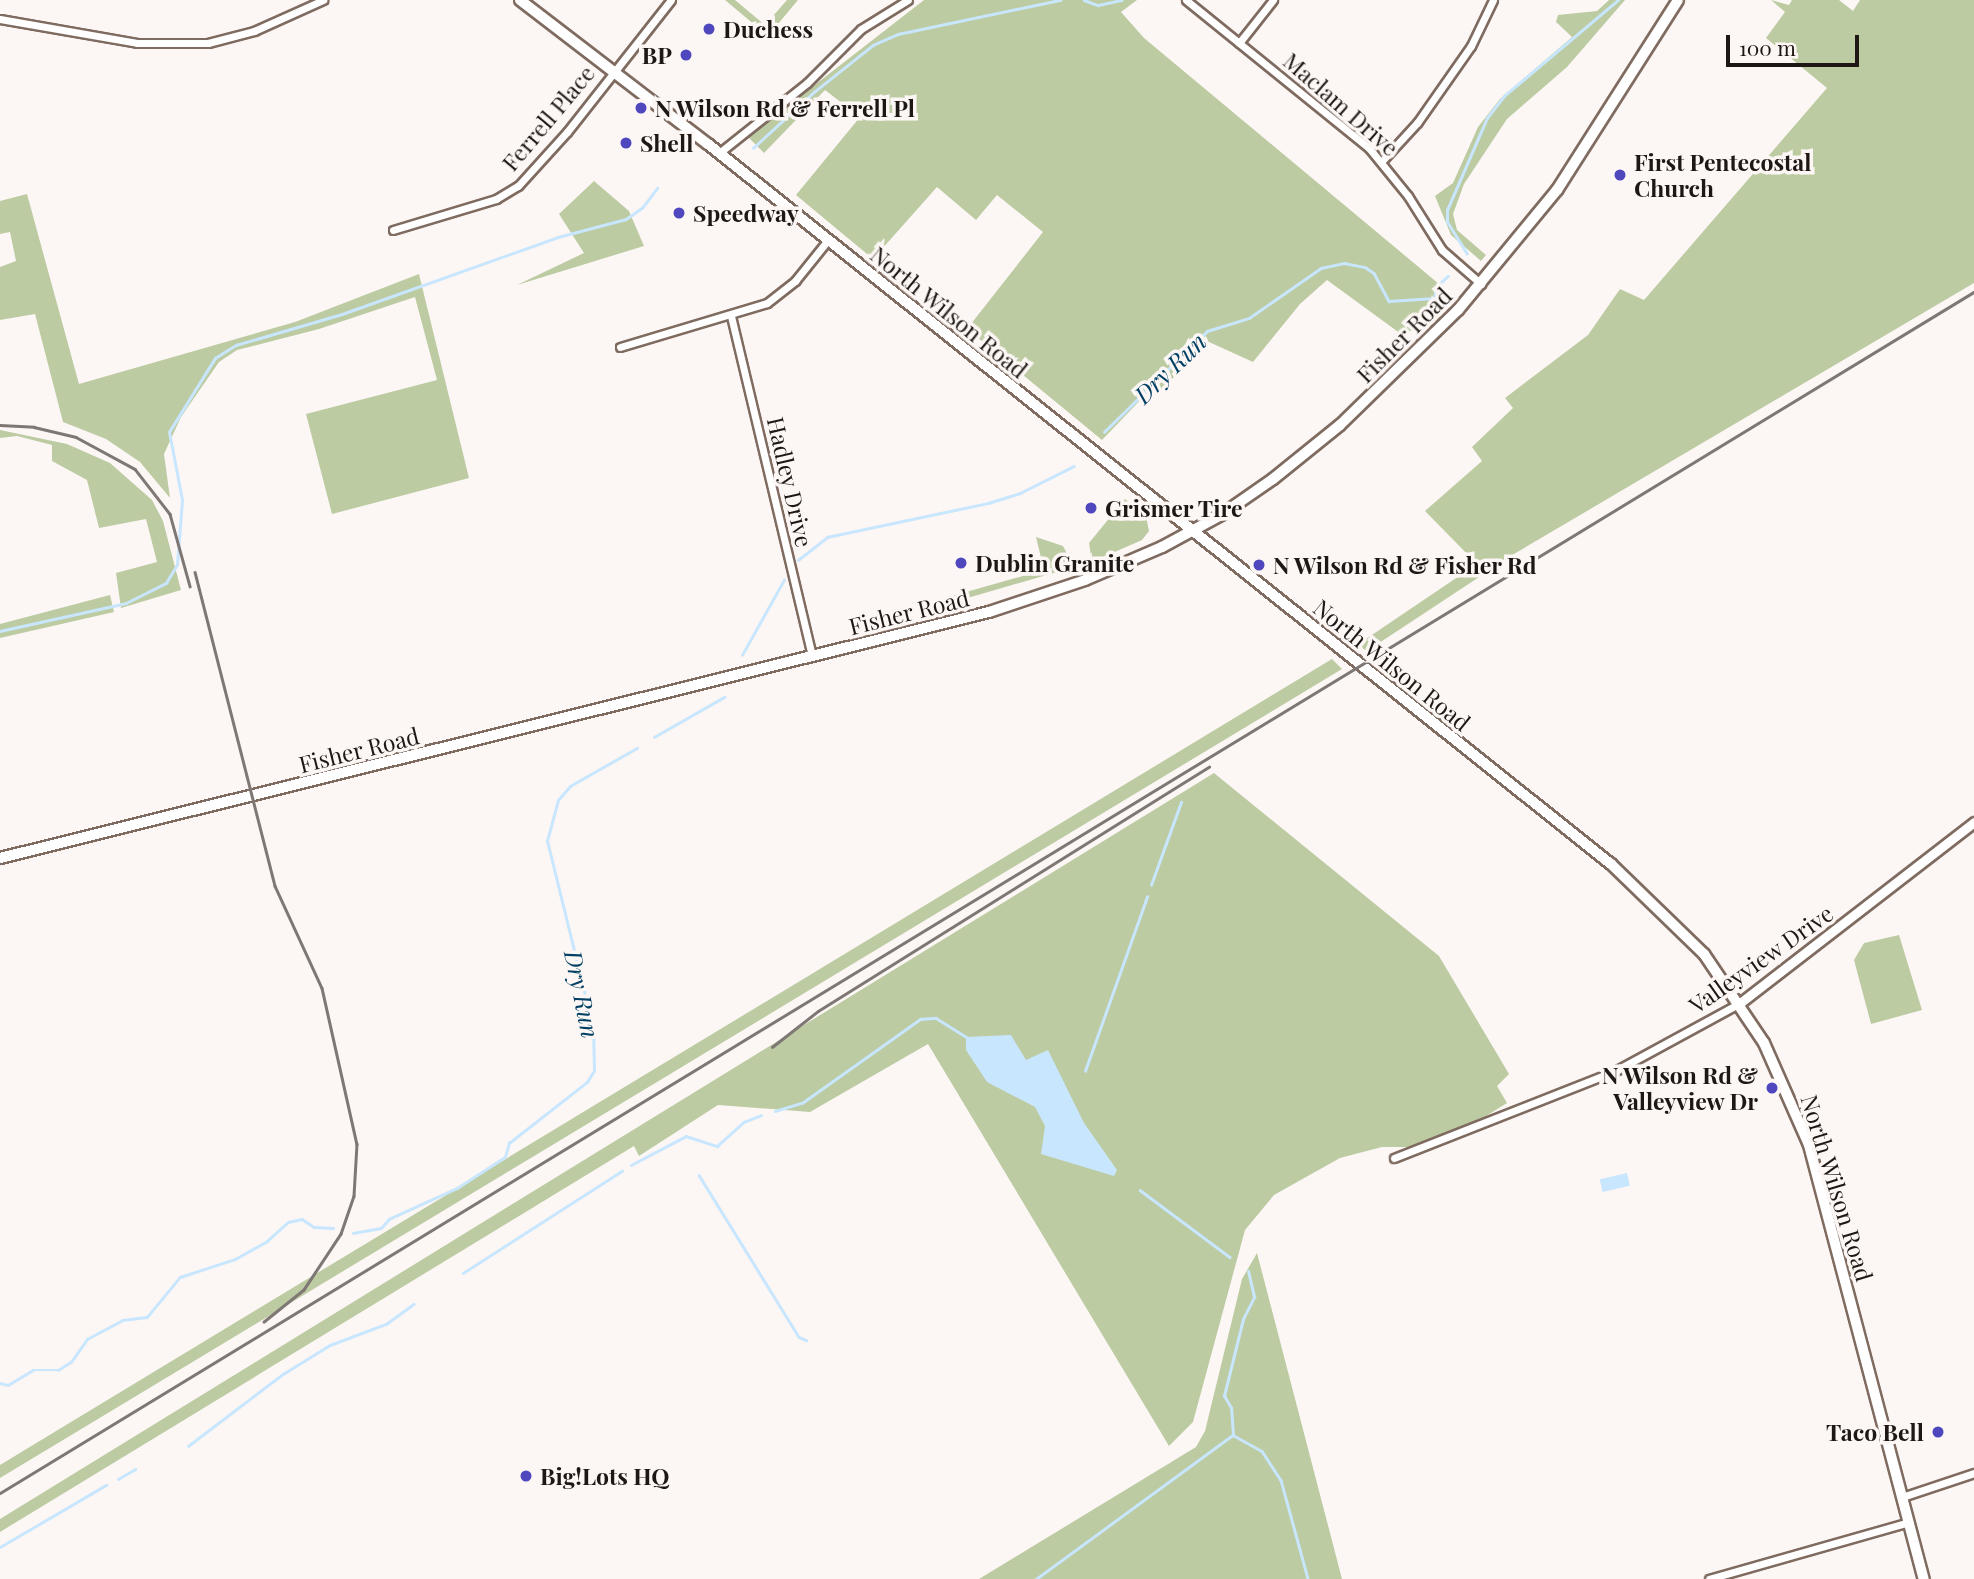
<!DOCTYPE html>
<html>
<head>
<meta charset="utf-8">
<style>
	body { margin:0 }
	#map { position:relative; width:1974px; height:1579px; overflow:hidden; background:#fcf7f5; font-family:"Playfair Display",serif }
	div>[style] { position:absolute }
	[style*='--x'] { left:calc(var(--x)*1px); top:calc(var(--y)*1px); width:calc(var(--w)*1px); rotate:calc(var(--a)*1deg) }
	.green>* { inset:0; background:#bdcba2 }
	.water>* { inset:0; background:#c8e6fd; transform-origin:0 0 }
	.stream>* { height:2.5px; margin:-1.25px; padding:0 1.25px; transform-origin:1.25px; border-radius:1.25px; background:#c8e6fd }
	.roads { filter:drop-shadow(2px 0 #7f6b60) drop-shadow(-2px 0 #7f6b60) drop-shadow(0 2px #7f6b60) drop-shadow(0 -2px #7f6b60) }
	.minor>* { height:7px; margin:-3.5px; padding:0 3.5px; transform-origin:3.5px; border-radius:3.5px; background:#fff }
	.tertiary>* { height:9px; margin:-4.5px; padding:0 4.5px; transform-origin:4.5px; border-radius:4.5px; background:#fff }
	.secondary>* { height:10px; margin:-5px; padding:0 5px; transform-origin:5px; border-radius:5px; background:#fff }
	.rail>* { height:2.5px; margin:-1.25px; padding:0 1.25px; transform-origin:1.25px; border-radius:1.25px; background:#7e7774 }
	.dots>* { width:19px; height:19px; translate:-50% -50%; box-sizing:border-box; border:4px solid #fcf7f5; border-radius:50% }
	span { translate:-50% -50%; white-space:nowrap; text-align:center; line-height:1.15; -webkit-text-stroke:7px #fcf7f5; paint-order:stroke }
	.poi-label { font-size:23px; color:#1f1713; font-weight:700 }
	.left { translate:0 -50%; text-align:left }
	.right { translate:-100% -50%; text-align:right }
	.street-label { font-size:23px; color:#1f1713 }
	.water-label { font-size:24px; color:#013f63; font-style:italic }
	.scale { position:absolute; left:1726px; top:35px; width:133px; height:32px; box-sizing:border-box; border:4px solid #1f1713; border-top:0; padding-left:9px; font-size:21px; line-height:24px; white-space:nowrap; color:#1f1713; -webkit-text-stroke:5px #fcf7f5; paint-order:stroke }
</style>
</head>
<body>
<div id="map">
	<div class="green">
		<div style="clip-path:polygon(725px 0,735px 0,765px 25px,787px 0,798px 0,768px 36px)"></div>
		<div style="clip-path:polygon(924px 0,1137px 0,1121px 12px,1144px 38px,1451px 294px,1416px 329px,1401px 334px,1327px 280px,1300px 304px,1253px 362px,1209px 342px,1154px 397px,1148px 392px,1102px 440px,967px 329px,1043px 232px,997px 195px,976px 220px,937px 187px,873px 259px,796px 195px,860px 117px,825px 90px,764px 153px,748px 137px)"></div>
		<div style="clip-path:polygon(1609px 0,1625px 0,1567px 67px,1507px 119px,1464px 184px,1453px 214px,1457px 230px,1486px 255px,1481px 261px,1451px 235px,1435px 196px,1453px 183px,1478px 127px,1500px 99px,1572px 37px,1556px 22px,1558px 15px,1597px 11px)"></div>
		<div style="clip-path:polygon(1771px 0,1789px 5px,1792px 0,1839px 0,1853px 11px,1860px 0,1974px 0,1974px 283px,1514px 554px,1367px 651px,1357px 645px,1477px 564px,1425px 511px,1482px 461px,1472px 447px,1513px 408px,1505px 398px,1588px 335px,1620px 289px,1644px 300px,1827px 88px,1766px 38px,1785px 12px)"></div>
		<div style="clip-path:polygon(594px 181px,629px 211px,644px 246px,517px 285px,584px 253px,559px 214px)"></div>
		<div style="clip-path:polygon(27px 194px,79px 384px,295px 322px,419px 274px,469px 478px,332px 514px,306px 414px,437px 380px,415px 297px,319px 329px,237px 350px,219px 362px,181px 417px,164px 454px,170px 498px,140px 462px,106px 439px,63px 422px,35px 314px,0 320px,0 267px,16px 261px,10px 232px,0 234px,0 201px)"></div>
		<div style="clip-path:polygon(0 430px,67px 444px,110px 463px,152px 500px,163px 521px,181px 590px,121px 608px,116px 573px,157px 562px,146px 519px,99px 528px,87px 480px,52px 461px,52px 445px,17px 436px,0 438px)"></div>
		<div style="clip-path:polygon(1125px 499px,1146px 516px,1149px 531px,1142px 540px,1092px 562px,1089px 543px)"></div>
		<div style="clip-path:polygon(1036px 537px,1063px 546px,1074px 567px,947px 604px,945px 598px,1044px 570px)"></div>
		<div style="clip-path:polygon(110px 595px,114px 612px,0 638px,0 624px)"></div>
		<div style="clip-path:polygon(1332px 659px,1342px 669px,0 1478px,0 1465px)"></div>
		<div style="clip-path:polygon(1214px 773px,1439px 956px,1509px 1074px,1497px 1086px,1507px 1103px,1486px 1116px,1412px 1147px,1382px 1147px,1340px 1158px,1274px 1195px,1245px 1230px,1193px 1422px,1169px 1446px,928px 1044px,810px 1112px,718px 1105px,639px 1156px,634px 1146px,0 1532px,0 1519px)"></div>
		<div style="clip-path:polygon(1899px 935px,1922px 1010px,1871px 1024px,1854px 960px,1864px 943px)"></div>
		<div style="clip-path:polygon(1257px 1253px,1342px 1579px,979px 1579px,1196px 1447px,1205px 1431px,1242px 1279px)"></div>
	</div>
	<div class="water">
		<div style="clip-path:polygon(1011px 1035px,1026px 1060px,1048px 1050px,1084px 1123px,1117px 1170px,1114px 1176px,1041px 1154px,1045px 1126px,1035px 1107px,987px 1082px,966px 1050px,966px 1037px)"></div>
		<div style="left:1627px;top:1173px;width:13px;height:28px;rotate:77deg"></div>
	</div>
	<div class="stream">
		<div style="--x:1084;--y:0;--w:15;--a:20"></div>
		<div style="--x:1098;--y:5;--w:24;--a:-12"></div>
		<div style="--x:753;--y:148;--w:83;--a:-42.6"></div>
		<div style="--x:814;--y:92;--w:75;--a:-38.5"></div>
		<div style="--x:873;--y:45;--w:27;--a:-24"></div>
		<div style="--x:898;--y:34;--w:166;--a:-11.9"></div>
		<div style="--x:1467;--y:254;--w:38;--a:-122"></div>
		<div style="--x:1447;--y:222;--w:12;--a:-90"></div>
		<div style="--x:1447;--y:210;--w:100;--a:-66.5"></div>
		<div style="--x:1487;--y:118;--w:28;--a:-52"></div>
		<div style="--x:1504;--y:96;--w:149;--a:-40.1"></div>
		<div style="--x:1104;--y:432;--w:144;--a:-44.4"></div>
		<div style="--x:1207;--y:331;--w:44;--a:-17.2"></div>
		<div style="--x:1249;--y:318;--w:88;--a:-34.8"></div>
		<div style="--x:1321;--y:268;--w:24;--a:-12"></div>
		<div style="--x:1344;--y:263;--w:21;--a:11"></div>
		<div style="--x:1365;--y:267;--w:11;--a:34"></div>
		<div style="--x:1374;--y:273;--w:32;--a:62"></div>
		<div style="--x:1389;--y:301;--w:45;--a:-3.8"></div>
		<div style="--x:1434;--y:298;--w:11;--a:-80"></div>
		<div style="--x:1436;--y:287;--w:16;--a:-43"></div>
		<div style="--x:798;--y:560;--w:37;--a:-38"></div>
		<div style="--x:827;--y:537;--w:165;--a:-11.9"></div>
		<div style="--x:988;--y:503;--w:34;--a:-17"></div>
		<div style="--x:1020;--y:493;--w:60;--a:-26.6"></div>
		<div style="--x:0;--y:631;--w:129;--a:-12.5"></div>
		<div style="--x:126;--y:603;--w:45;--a:-26.6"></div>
		<div style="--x:166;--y:583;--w:21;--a:-59"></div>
		<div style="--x:177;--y:565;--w:65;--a:-85.6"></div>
		<div style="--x:182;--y:500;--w:69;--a:-100.8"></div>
		<div style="--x:169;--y:432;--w:87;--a:-58.1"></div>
		<div style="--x:215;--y:358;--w:25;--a:-32"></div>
		<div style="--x:236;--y:345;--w:110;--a:-16.3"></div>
		<div style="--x:342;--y:314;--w:229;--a:-19.6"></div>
		<div style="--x:558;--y:237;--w:70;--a:-14.8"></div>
		<div style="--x:626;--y:219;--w:19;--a:-35"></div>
		<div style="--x:642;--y:208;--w:25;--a:-53"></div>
		<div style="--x:742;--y:655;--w:86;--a:-60.8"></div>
		<div style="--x:654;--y:737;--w:81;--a:-29.7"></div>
		<div style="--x:1151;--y:885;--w:88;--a:-70.1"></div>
		<div style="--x:1085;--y:1071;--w:185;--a:-70.4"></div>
		<div style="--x:775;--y:1111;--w:28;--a:-17"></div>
		<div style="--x:802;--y:1103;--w:145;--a:-35.4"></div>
		<div style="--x:920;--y:1019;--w:16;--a:-4"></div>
		<div style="--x:936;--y:1018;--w:36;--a:32"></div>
		<div style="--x:631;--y:1165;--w:62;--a:-27.8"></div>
		<div style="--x:686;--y:1136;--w:33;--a:18"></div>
		<div style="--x:717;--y:1146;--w:36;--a:-42"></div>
		<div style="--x:744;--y:1122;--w:18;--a:-22"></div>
		<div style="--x:699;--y:1175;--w:190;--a:58.3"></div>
		<div style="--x:799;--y:1337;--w:8;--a:23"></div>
		<div style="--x:1140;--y:1190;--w:112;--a:36.7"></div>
		<div style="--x:353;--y:1233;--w:28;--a:-10"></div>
		<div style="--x:381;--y:1228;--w:12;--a:-48"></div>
		<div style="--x:389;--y:1219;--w:75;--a:-24.5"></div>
		<div style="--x:457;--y:1188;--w:57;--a:-32.9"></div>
		<div style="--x:505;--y:1157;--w:15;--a:-74"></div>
		<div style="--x:509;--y:1143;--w:99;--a:-38"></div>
		<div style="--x:587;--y:1082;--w:13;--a:-58"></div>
		<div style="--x:594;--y:1071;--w:43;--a:-91.3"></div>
		<div style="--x:593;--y:1028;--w:193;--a:-103.8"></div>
		<div style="--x:547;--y:841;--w:42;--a:-75"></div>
		<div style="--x:558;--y:800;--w:18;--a:-49"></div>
		<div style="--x:570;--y:786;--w:77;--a:-29.6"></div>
		<div style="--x:463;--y:1273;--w:189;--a:-32.7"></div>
		<div style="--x:0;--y:1383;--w:8;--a:14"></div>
		<div style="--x:8;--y:1385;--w:29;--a:-31"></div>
		<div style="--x:33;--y:1370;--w:25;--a:0"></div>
		<div style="--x:58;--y:1370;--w:15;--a:-32"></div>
		<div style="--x:71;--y:1362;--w:28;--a:-55"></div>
		<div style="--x:87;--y:1339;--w:40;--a:-28"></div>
		<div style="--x:122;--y:1320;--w:25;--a:-7"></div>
		<div style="--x:147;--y:1317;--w:52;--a:-50.5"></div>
		<div style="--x:180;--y:1277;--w:58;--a:-18.1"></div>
		<div style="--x:235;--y:1259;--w:37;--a:-29"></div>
		<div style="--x:267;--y:1241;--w:28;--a:-42"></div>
		<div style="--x:288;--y:1222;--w:14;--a:-12"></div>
		<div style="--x:302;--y:1219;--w:14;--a:34"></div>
		<div style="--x:314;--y:1227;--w:19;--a:3"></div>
		<div style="--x:1233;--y:1435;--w:33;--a:29"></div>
		<div style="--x:1262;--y:1451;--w:35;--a:57"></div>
		<div style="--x:1281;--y:1480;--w:103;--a:74.7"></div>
		<div style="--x:188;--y:1446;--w:119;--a:-37.2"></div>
		<div style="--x:283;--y:1374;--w:55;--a:-31.7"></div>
		<div style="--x:330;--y:1345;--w:60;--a:-20.6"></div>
		<div style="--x:386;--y:1324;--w:34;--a:-36"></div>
		<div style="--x:118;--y:1479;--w:20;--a:-30"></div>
		<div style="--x:0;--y:1547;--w:123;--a:-30.3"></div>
		<div style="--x:1036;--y:1579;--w:244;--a:-36.2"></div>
		<div style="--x:1233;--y:1435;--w:27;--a:-94"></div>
		<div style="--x:1231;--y:1408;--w:14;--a:-120"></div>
		<div style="--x:1224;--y:1396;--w:79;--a:-76.1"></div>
		<div style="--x:1243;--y:1319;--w:25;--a:-63"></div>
		<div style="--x:1254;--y:1297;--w:26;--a:-103"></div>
	</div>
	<div class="roads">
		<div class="minor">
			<div style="--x:1186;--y:0;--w:235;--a:39"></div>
			<div style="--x:1369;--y:148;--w:62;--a:50.9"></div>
			<div style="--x:1408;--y:196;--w:64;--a:57.8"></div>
			<div style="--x:1442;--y:250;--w:52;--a:41.1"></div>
			<div style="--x:0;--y:19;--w:139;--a:9.9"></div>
			<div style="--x:137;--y:43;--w:71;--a:0"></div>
			<div style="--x:208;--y:43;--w:48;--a:-14.6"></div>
			<div style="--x:254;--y:31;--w:76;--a:-24.2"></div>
			<div style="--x:1239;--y:43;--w:55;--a:-51.7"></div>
			<div style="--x:719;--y:153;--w:112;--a:-38.5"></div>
			<div style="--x:807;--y:83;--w:76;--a:-45"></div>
			<div style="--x:861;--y:29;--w:55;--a:-31.7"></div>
			<div style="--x:1382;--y:161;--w:52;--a:-47.4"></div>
			<div style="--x:1417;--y:123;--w:94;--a:-55"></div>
			<div style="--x:1471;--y:46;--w:51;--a:-64.4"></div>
			<div style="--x:393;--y:230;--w:108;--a:-16.8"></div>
			<div style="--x:496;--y:199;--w:26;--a:-31"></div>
			<div style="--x:518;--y:186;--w:73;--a:-47.8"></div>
			<div style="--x:567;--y:132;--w:168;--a:-51.8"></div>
			<div style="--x:731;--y:316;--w:350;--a:76.6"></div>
			<div style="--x:620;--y:347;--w:153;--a:-16.7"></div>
			<div style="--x:767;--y:303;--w:36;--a:-38"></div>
			<div style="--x:795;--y:281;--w:53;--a:-51.2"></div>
			<div style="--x:1394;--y:1158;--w:240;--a:-21.5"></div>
			<div style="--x:1617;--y:1070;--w:140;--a:-28.6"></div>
			<div style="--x:1902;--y:1497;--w:76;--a:-18.4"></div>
			<div style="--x:1709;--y:1579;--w:208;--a:-15.9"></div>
		</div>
		<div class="tertiary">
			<div style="--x:1740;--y:1003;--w:296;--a:-37.7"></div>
		</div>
		<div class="secondary">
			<div style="--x:520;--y:0;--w:237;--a:37.5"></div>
			<div style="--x:708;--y:144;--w:1155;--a:38.57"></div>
			<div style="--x:1611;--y:864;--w:129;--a:44.1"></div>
			<div style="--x:1704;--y:954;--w:107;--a:56"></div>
			<div style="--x:1764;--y:1043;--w:111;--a:66.2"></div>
			<div style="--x:1809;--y:1145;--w:449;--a:75.2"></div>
			<div style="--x:0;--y:858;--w:1019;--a:-13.97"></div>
			<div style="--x:989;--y:612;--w:101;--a:-18.4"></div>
			<div style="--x:1085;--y:580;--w:84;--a:-23.2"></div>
			<div style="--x:1162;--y:547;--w:67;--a:-28.5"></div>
			<div style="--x:1221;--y:515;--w:63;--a:-34.7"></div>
			<div style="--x:1273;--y:479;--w:86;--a:-38.9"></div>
			<div style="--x:1340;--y:425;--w:165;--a:-44.3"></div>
			<div style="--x:1458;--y:310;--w:156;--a:-50.5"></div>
			<div style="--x:1557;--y:190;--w:225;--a:-57.5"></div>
		</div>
	</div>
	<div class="rail">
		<div style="--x:0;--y:425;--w:34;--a:3"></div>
		<div style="--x:34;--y:427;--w:43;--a:13.4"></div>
		<div style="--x:76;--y:437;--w:67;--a:28.5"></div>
		<div style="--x:135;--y:469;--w:57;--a:52.1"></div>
		<div style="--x:170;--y:514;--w:75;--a:74.5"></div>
		<div style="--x:195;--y:572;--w:324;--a:75.7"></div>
		<div style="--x:275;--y:886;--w:112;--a:65.3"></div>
		<div style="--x:322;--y:988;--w:160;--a:77.4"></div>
		<div style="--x:357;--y:1144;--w:52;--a:93.3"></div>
		<div style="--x:354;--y:1196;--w:40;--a:108.9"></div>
		<div style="--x:341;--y:1234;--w:67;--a:123.5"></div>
		<div style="--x:304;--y:1290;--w:51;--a:141.3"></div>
		<div style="--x:772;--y:1047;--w:58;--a:-38"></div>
		<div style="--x:818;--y:1011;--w:461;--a:-32"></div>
		<div style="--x:0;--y:1493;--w:2311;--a:-31.32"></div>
	</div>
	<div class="dots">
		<div style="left:709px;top:29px;background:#4e47bd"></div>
		<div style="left:686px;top:55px;background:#4e47bd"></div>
		<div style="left:641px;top:108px;background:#4e47bd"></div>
		<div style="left:626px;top:143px;background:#4e47bd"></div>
		<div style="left:1620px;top:175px;background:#4e47bd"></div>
		<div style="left:679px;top:213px;background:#4e47bd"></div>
		<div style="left:1091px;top:508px;background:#4e47bd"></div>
		<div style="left:961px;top:563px;background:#4e47bd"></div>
		<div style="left:1259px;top:565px;background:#4e47bd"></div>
		<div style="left:1772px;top:1088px;background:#4e47bd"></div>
		<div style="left:1938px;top:1432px;background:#4e47bd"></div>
		<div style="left:526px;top:1476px;background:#4e47bd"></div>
	</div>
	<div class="poi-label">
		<span class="left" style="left:723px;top:29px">Duchess</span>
		<span class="right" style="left:672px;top:55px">BP</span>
		<span class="left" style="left:655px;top:108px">N Wilson Rd &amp; Ferrell Pl</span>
		<span class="left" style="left:640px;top:143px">Shell</span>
		<span class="left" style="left:1634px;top:175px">First Pentecostal<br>Church</span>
		<span class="left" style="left:693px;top:213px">Speedway</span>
		<span class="left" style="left:1105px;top:508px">Grismer Tire</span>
		<span class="left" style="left:975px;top:563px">Dublin Granite</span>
		<span class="left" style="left:1273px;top:565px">N Wilson Rd &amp; Fisher Rd</span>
		<span class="right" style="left:1758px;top:1088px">N Wilson Rd &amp;<br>Valleyview Dr</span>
		<span class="right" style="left:1924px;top:1432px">Taco Bell</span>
		<span class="left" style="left:540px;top:1476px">Big!Lots HQ</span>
	</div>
	<div class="street-label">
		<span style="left:1341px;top:104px;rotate:41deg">Maclam Drive</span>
		<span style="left:548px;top:118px;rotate:-50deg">Ferrell Place</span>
		<span style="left:949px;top:312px;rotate:39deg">North Wilson Road</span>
		<span style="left:1404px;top:335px;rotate:-45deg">Fisher Road</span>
		<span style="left:790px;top:482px;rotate:77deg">Hadley Drive</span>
		<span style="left:909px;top:612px;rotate:-14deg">Fisher Road</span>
		<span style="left:1392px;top:665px;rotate:39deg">North Wilson Road</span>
		<span style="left:359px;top:750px;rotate:-14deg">Fisher Road</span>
		<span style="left:1761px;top:959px;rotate:-35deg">Valleyview Drive</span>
		<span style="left:1837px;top:1188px;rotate:73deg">North Wilson Road</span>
	</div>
	<div class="water-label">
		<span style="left:1170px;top:368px;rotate:-44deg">Dry Run</span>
		<span style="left:582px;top:994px;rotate:78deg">Dry Run</span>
	</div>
	<div class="scale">100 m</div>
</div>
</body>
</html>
